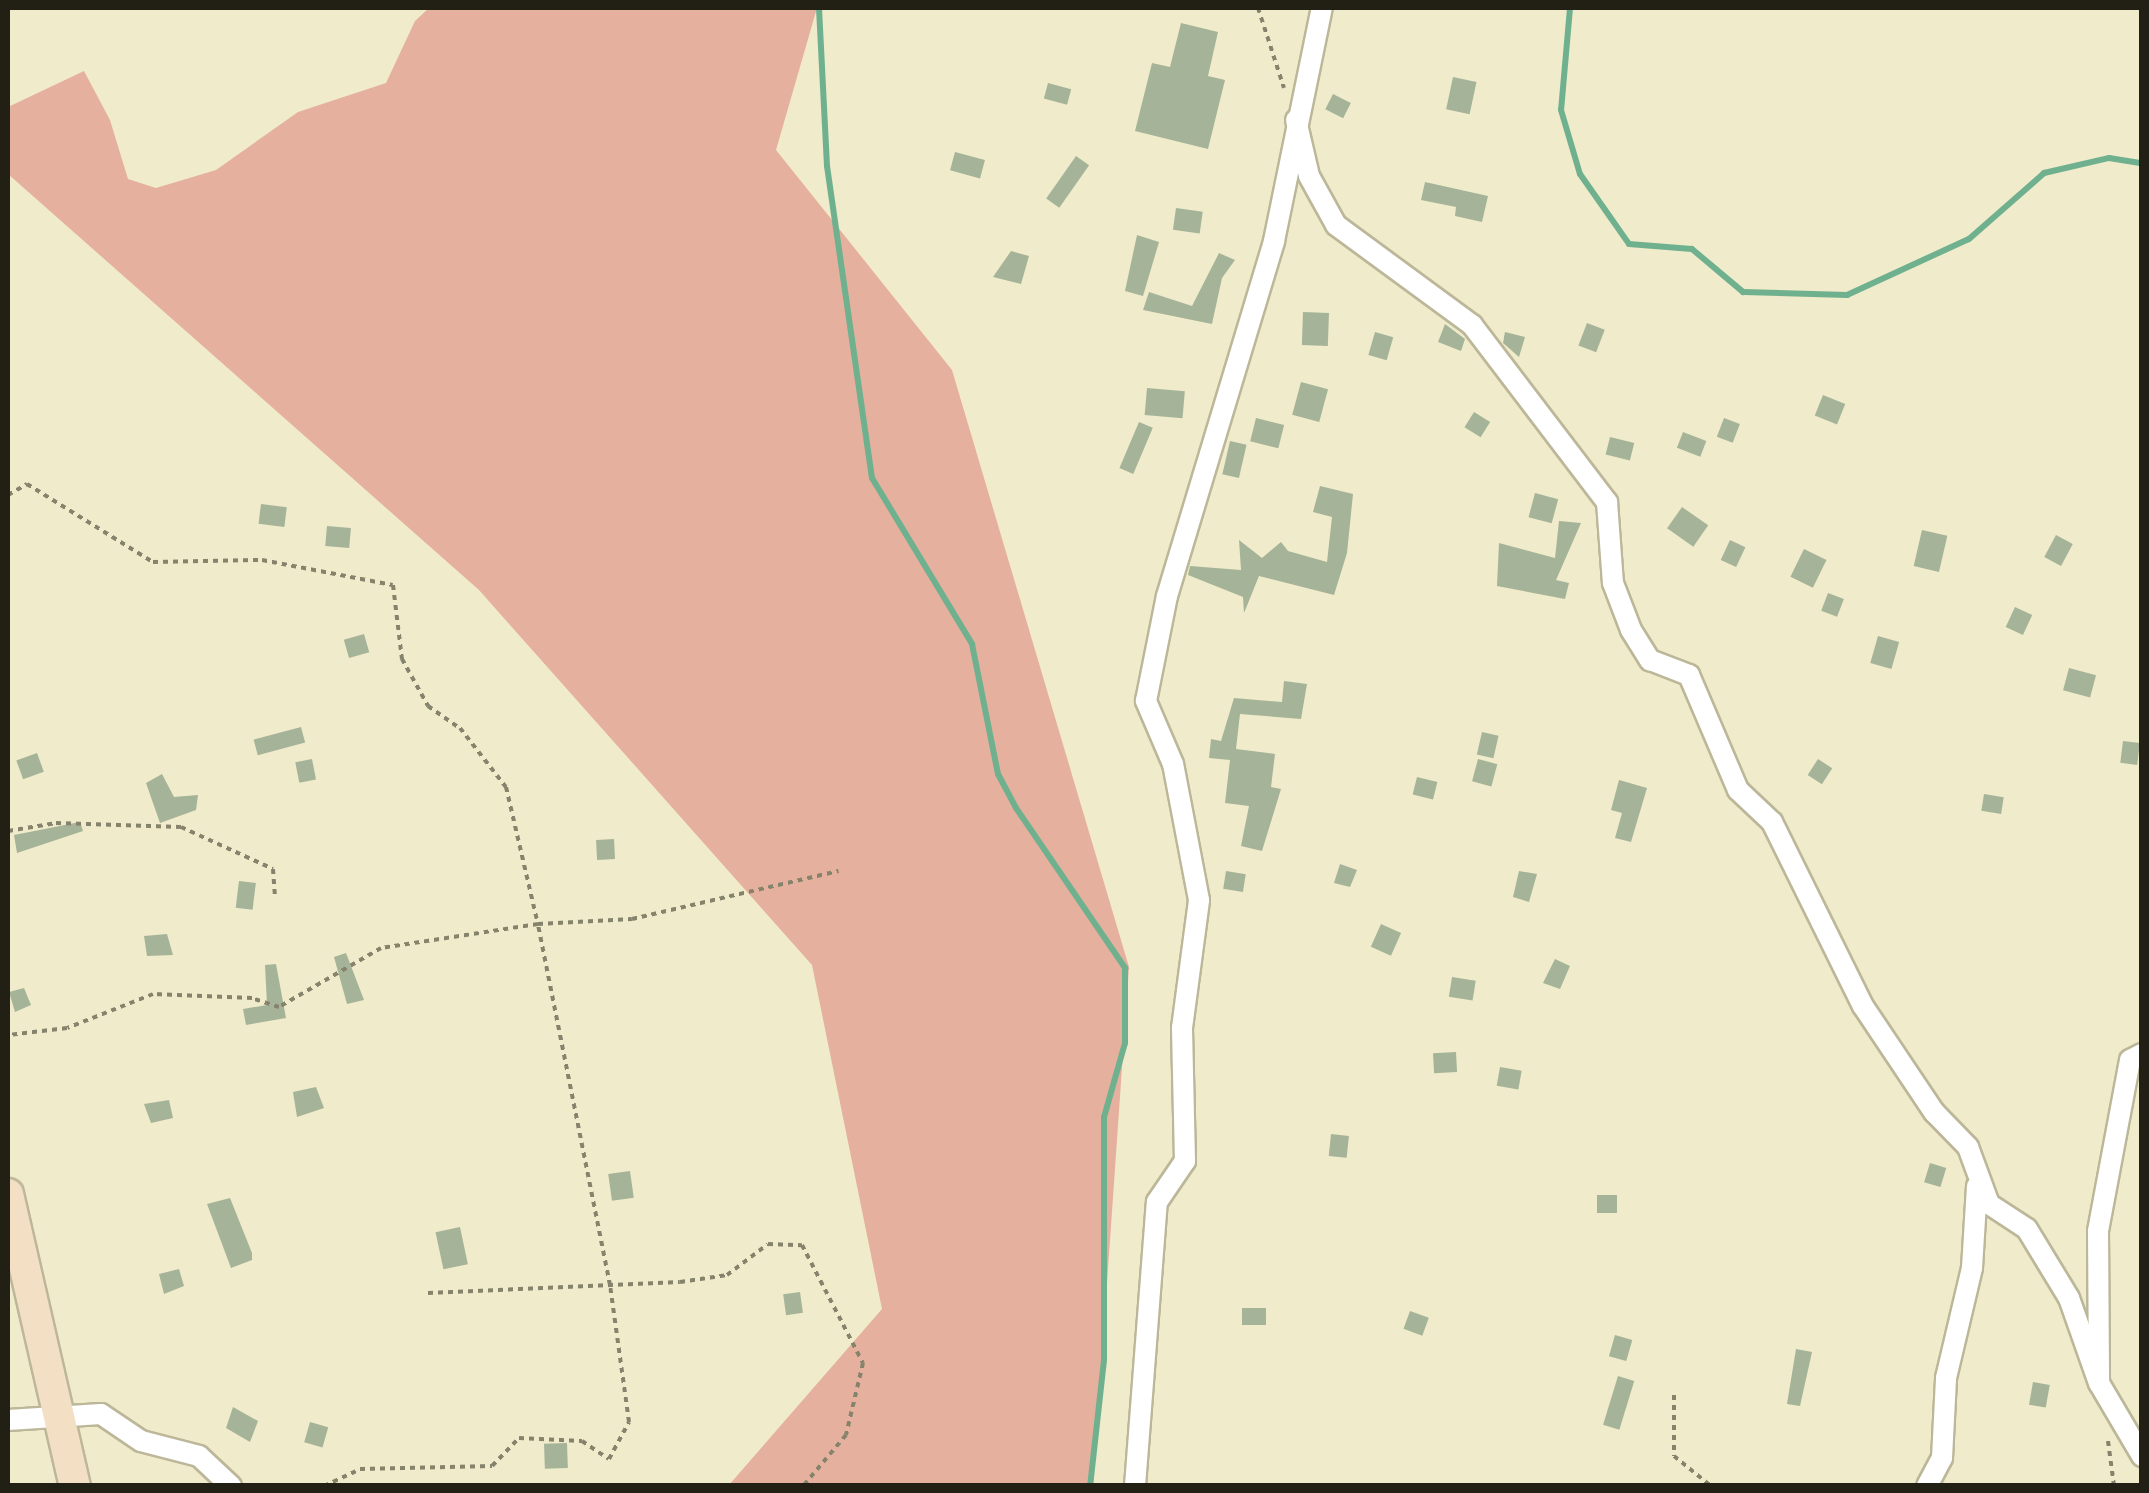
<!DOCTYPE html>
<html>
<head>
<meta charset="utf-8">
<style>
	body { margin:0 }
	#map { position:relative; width:2149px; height:1493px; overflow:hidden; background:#f0ebcb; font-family:Mulish,sans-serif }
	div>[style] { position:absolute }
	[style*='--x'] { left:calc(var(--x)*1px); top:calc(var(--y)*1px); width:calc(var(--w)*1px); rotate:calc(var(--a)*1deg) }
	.green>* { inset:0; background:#e6b09e }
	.stream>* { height:6px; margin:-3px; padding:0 3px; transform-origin:3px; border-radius:3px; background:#6fb18f }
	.building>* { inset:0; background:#a5b498; transform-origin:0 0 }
	.path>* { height:4px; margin-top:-2px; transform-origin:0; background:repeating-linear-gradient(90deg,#86836d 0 5px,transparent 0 10px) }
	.roads { filter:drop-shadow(2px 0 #bcb799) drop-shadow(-2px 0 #bcb799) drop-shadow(0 2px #bcb799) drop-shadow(0 -2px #bcb799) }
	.street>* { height:20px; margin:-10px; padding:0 10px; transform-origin:10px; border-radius:10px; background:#fff }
	.secondary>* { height:30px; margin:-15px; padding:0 15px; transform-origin:15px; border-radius:15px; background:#f3dfc4 }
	span { translate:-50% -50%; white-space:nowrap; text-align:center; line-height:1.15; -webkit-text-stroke:9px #f0ebcb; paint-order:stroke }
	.frame { position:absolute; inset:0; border:10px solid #222015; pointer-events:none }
</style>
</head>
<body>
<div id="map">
	<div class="green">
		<div style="clip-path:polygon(429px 8px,817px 8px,776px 150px,952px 370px,1129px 967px,1093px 1485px,729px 1485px,882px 1309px,812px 965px,479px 590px,8px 174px,8px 107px,84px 71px,110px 120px,128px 179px,156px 188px,216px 170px,298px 112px,386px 83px,415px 21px)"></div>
	</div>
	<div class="stream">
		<div style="--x:819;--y:8;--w:158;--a:87.1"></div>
		<div style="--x:827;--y:166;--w:315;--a:81.8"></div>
		<div style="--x:872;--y:478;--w:194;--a:58.9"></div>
		<div style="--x:972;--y:644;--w:133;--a:78.7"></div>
		<div style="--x:998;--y:774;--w:38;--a:62"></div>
		<div style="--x:1016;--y:808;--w:194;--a:55.7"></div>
		<div style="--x:1125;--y:968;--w:75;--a:90"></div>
		<div style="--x:1125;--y:1043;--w:77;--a:105.8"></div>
		<div style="--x:1104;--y:1117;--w:243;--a:90"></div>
		<div style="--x:1104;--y:1360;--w:127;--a:96.3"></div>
		<div style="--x:1570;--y:8;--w:102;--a:95"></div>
		<div style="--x:1561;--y:110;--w:67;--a:73.5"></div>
		<div style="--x:1580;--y:174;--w:85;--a:55"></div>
		<div style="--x:1629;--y:244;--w:63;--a:4.5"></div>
		<div style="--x:1692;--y:249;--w:67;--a:40.1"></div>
		<div style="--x:1743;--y:292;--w:104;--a:1.7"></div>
		<div style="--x:1847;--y:295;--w:134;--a:-24.7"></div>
		<div style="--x:1969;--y:239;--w:100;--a:-41.3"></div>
		<div style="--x:2044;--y:173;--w:67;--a:-13"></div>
		<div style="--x:2109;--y:158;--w:33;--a:9"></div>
	</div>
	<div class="building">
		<div style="clip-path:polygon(1181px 23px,1218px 32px,1208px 76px,1225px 80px,1208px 149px,1135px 131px,1152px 63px,1170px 67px)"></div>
		<div style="left:1453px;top:77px;width:24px;height:33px;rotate:12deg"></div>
		<div style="left:1048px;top:83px;width:24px;height:16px;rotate:15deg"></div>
		<div style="left:1333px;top:94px;width:20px;height:17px;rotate:27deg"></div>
		<div style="left:955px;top:152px;width:31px;height:19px;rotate:15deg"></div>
		<div style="left:1076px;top:156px;width:16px;height:52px;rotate:35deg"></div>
		<div style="clip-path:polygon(1425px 182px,1488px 196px,1482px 222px,1455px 216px,1456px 207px,1421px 200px)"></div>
		<div style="left:1176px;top:208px;width:27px;height:22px;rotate:8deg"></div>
		<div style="clip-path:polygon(1137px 235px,1159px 242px,1143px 296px,1125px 291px)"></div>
		<div style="clip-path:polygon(1011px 251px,1029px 256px,1021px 284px,993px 277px)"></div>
		<div style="clip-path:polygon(1219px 253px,1235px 260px,1222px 278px,1212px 324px,1143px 310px,1149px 292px,1192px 306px)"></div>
		<div style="left:1303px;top:312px;width:26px;height:33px;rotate:2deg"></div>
		<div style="left:1587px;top:323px;width:19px;height:24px;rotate:21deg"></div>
		<div style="clip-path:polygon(1445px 324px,1465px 339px,1461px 351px,1438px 342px)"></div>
		<div style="left:1375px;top:332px;width:19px;height:24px;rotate:16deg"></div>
		<div style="clip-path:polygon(1505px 332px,1525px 337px,1519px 357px,1503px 343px)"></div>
		<div style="left:1301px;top:382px;width:28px;height:34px;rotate:15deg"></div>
		<div style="left:1147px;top:388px;width:38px;height:27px;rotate:5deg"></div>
		<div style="left:1823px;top:395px;width:24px;height:22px;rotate:22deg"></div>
		<div style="left:1474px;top:412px;width:19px;height:18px;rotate:32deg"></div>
		<div style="left:1256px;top:418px;width:29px;height:24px;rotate:14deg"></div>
		<div style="left:1724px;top:418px;width:17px;height:20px;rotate:21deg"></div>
		<div style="left:1139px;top:422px;width:15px;height:50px;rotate:23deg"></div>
		<div style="left:1683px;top:432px;width:25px;height:17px;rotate:21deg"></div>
		<div style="left:1610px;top:437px;width:25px;height:18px;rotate:14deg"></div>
		<div style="left:1230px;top:441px;width:17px;height:34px;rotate:13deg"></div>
		<div style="clip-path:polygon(1320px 486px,1353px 494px,1347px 553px,1334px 595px,1259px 576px,1244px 613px,1243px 597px,1188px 575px,1190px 566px,1241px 570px,1239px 540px,1262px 558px,1281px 542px,1288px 551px,1327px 562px,1332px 517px,1313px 512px)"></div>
		<div style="left:1535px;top:493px;width:24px;height:25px;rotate:15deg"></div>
		<div style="left:261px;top:504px;width:26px;height:20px;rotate:7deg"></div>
		<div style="left:1682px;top:507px;width:32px;height:26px;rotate:35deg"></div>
		<div style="clip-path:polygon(1559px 521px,1581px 523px,1556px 580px,1569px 583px,1565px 599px,1497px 586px,1499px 543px,1555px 558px)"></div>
		<div style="left:327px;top:526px;width:24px;height:20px;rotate:5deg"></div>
		<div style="left:1922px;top:530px;width:26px;height:37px;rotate:13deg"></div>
		<div style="left:2056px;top:535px;width:19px;height:25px;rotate:28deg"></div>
		<div style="left:1730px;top:540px;width:17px;height:22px;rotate:25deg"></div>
		<div style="left:1804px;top:549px;width:25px;height:31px;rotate:26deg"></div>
		<div style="left:1828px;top:593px;width:17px;height:19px;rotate:21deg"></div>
		<div style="left:2015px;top:607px;width:19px;height:22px;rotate:25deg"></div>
		<div style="left:364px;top:634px;width:19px;height:21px;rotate:74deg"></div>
		<div style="left:1878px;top:636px;width:22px;height:28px;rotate:16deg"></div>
		<div style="left:2069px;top:668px;width:28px;height:23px;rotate:15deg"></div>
		<div style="clip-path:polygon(1284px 681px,1307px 684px,1301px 719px,1240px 714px,1236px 749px,1275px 754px,1271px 787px,1281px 789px,1262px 851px,1241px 846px,1249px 806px,1225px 803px,1230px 760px,1209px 758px,1211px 739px,1221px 741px,1234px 698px,1282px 702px)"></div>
		<div style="left:301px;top:727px;width:16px;height:49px;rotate:75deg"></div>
		<div style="left:1482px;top:732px;width:17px;height:23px;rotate:13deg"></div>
		<div style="left:2123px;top:741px;width:17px;height:22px;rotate:7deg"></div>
		<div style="left:37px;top:753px;width:20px;height:22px;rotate:70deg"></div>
		<div style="left:312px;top:759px;width:21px;height:17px;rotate:79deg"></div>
		<div style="left:1478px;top:759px;width:20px;height:23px;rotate:15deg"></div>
		<div style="left:1818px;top:759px;width:17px;height:19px;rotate:33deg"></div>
		<div style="clip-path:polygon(162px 774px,174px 797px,198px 795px,196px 810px,160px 823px,146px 783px)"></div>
		<div style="left:1417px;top:777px;width:21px;height:18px;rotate:14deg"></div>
		<div style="clip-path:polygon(1619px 780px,1647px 788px,1631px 842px,1615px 838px,1622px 813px,1611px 810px)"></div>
		<div style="left:1984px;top:794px;width:20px;height:17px;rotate:9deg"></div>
		<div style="clip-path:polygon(80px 822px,83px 831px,17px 853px,14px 835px)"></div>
		<div style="left:614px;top:839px;width:20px;height:18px;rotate:87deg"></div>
		<div style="clip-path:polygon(1340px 864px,1357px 870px,1350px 887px,1334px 883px)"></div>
		<div style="left:1226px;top:871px;width:20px;height:18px;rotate:9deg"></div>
		<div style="clip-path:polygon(1519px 871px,1537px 874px,1529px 902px,1513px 897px)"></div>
		<div style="left:239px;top:881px;width:17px;height:27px;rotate:7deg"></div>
		<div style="left:1381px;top:924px;width:22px;height:25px;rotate:24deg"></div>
		<div style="clip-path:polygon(167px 934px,173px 955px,147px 956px,144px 936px)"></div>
		<div style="clip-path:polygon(346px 953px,364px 1000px,347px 1004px,334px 957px)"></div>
		<div style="clip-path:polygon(1555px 959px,1570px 966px,1560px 989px,1543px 983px)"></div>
		<div style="clip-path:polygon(276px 964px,286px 1018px,246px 1025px,243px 1009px,267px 1005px,265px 965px)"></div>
		<div style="left:1452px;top:977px;width:24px;height:20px;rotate:9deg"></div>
		<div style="clip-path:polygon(24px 988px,31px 1005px,15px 1012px,9px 992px)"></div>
		<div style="left:1456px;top:1052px;width:20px;height:23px;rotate:87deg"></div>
		<div style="left:1500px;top:1067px;width:22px;height:19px;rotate:10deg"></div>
		<div style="clip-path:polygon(316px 1087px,324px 1108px,297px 1117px,293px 1092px)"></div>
		<div style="clip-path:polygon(169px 1100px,173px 1118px,151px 1123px,144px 1104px)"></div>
		<div style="left:1331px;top:1134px;width:18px;height:22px;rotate:6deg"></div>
		<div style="left:1930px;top:1163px;width:17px;height:20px;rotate:17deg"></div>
		<div style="left:630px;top:1171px;width:27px;height:22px;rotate:82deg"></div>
		<div style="left:1597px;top:1195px;width:20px;height:18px"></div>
		<div style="clip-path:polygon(230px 1198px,252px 1253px,252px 1260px,231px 1268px,207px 1204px)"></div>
		<div style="left:460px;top:1227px;width:38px;height:25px;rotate:78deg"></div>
		<div style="clip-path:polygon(179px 1269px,184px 1286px,164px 1294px,159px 1274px)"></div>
		<div style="left:800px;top:1292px;width:21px;height:17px;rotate:82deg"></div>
		<div style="left:1242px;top:1308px;width:24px;height:17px"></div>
		<div style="left:1410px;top:1311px;width:20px;height:19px;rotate:20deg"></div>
		<div style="left:1615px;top:1335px;width:18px;height:22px;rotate:16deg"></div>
		<div style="clip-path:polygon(1796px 1349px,1812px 1352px,1800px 1406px,1787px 1404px)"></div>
		<div style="left:1618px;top:1376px;width:17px;height:51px;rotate:17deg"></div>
		<div style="left:2033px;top:1382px;width:17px;height:23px;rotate:10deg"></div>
		<div style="clip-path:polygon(233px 1407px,258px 1421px,250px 1442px,226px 1428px)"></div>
		<div style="left:310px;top:1422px;width:19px;height:21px;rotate:16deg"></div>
		<div style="left:567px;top:1443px;width:25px;height:23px;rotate:88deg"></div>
	</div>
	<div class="path">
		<div style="--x:1258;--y:8;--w:84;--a:72"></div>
		<div style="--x:8;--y:495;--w:22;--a:-30"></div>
		<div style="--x:27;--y:484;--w:148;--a:31.8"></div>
		<div style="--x:153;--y:562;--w:109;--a:-1.1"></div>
		<div style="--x:262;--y:560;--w:133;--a:10.8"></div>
		<div style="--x:393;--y:585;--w:75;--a:83.1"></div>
		<div style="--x:402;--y:659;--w:54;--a:61"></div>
		<div style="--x:428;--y:706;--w:39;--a:35"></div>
		<div style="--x:460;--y:728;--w:75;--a:52.1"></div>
		<div style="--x:506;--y:787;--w:141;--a:76.9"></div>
		<div style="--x:538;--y:924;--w:159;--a:171.3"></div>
		<div style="--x:381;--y:948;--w:118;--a:150"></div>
		<div style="--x:279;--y:1007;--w:28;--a:-162"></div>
		<div style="--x:252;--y:998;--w:99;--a:-177.7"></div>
		<div style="--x:153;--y:994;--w:92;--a:158.4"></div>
		<div style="--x:67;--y:1028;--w:59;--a:173.2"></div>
		<div style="--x:8;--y:831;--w:49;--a:-9.5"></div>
		<div style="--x:56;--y:823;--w:125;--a:1.8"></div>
		<div style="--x:181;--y:827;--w:101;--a:24.5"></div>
		<div style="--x:273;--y:869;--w:26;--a:86"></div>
		<div style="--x:428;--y:1293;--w:252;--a:-2.5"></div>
		<div style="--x:680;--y:1282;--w:48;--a:-8.5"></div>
		<div style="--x:727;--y:1275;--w:51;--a:-37.1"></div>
		<div style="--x:768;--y:1244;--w:34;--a:2"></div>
		<div style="--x:802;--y:1245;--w:133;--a:62.7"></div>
		<div style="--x:863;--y:1363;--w:74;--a:103.3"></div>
		<div style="--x:846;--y:1435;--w:67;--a:130.1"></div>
		<div style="--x:1674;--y:1395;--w:61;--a:90"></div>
		<div style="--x:1674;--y:1456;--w:48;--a:39"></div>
		<div style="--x:2108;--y:1441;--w:45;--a:82.4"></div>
		<div style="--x:324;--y:1486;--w:40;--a:-25"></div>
		<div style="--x:360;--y:1469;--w:132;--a:-1.3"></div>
		<div style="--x:492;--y:1466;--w:39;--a:-46"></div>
		<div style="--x:519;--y:1438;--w:63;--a:2.7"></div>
		<div style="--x:582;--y:1441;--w:32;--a:34"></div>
		<div style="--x:609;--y:1459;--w:42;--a:-61.6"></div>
		<div style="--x:629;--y:1422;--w:138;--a:-97.9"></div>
		<div style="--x:610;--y:1285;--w:368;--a:-101.3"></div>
		<div style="--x:538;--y:924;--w:94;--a:-3"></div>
		<div style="--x:632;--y:919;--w:212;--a:-13.1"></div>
	</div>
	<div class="roads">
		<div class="street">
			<div style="--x:1296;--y:120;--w:57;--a:76.9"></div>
			<div style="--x:1309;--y:176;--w:56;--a:61.1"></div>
			<div style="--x:1336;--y:225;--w:169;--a:36.3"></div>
			<div style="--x:1472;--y:325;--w:223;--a:52.7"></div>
			<div style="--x:1607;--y:502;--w:81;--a:85.8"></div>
			<div style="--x:1613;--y:583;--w:50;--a:69"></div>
			<div style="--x:1631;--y:630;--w:36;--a:58"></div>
			<div style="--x:1650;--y:660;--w:42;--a:21"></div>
			<div style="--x:1689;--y:675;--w:125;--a:66.9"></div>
			<div style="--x:1738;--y:790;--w:47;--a:43.3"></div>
			<div style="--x:1772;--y:822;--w:205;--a:63.7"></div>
			<div style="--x:1863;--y:1006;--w:128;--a:56.2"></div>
			<div style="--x:1934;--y:1112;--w:49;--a:45.8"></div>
			<div style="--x:1968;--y:1147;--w:61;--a:69.8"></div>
			<div style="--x:1989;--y:1204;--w:45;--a:33.3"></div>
			<div style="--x:2027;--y:1229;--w:81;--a:58.7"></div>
			<div style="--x:2069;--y:1298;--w:90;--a:70.6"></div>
			<div style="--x:2142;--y:1054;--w:13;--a:153"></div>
			<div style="--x:2130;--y:1060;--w:174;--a:100.6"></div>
			<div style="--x:2098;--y:1231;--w:152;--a:89.6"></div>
			<div style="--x:2099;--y:1383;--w:85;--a:59.5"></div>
			<div style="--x:8;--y:1420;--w:93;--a:-3.7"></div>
			<div style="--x:101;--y:1414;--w:48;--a:34"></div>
			<div style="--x:141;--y:1441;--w:60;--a:14.5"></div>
			<div style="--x:199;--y:1456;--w:44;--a:43.2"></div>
			<div style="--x:1135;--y:1486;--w:285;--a:-85.6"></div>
			<div style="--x:1157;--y:1202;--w:50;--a:-55.7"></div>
			<div style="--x:1185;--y:1161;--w:133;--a:-91.3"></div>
			<div style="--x:1182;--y:1028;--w:129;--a:-82.4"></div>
			<div style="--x:1199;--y:900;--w:138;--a:-100.8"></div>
			<div style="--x:1173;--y:764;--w:69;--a:-113.2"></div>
			<div style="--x:1146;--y:701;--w:107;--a:-78.7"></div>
			<div style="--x:1167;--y:596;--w:371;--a:-73.2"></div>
			<div style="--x:1274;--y:241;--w:238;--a:-78.4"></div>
			<div style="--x:1927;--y:1486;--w:32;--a:-62"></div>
			<div style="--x:1942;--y:1458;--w:80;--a:-87.1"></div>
			<div style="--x:1946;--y:1378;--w:113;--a:-76.7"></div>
			<div style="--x:1972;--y:1268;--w:82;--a:-86.5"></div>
		</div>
		<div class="secondary">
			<div style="--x:8;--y:1194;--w:300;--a:77.1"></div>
		</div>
	</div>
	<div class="frame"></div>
</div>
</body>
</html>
